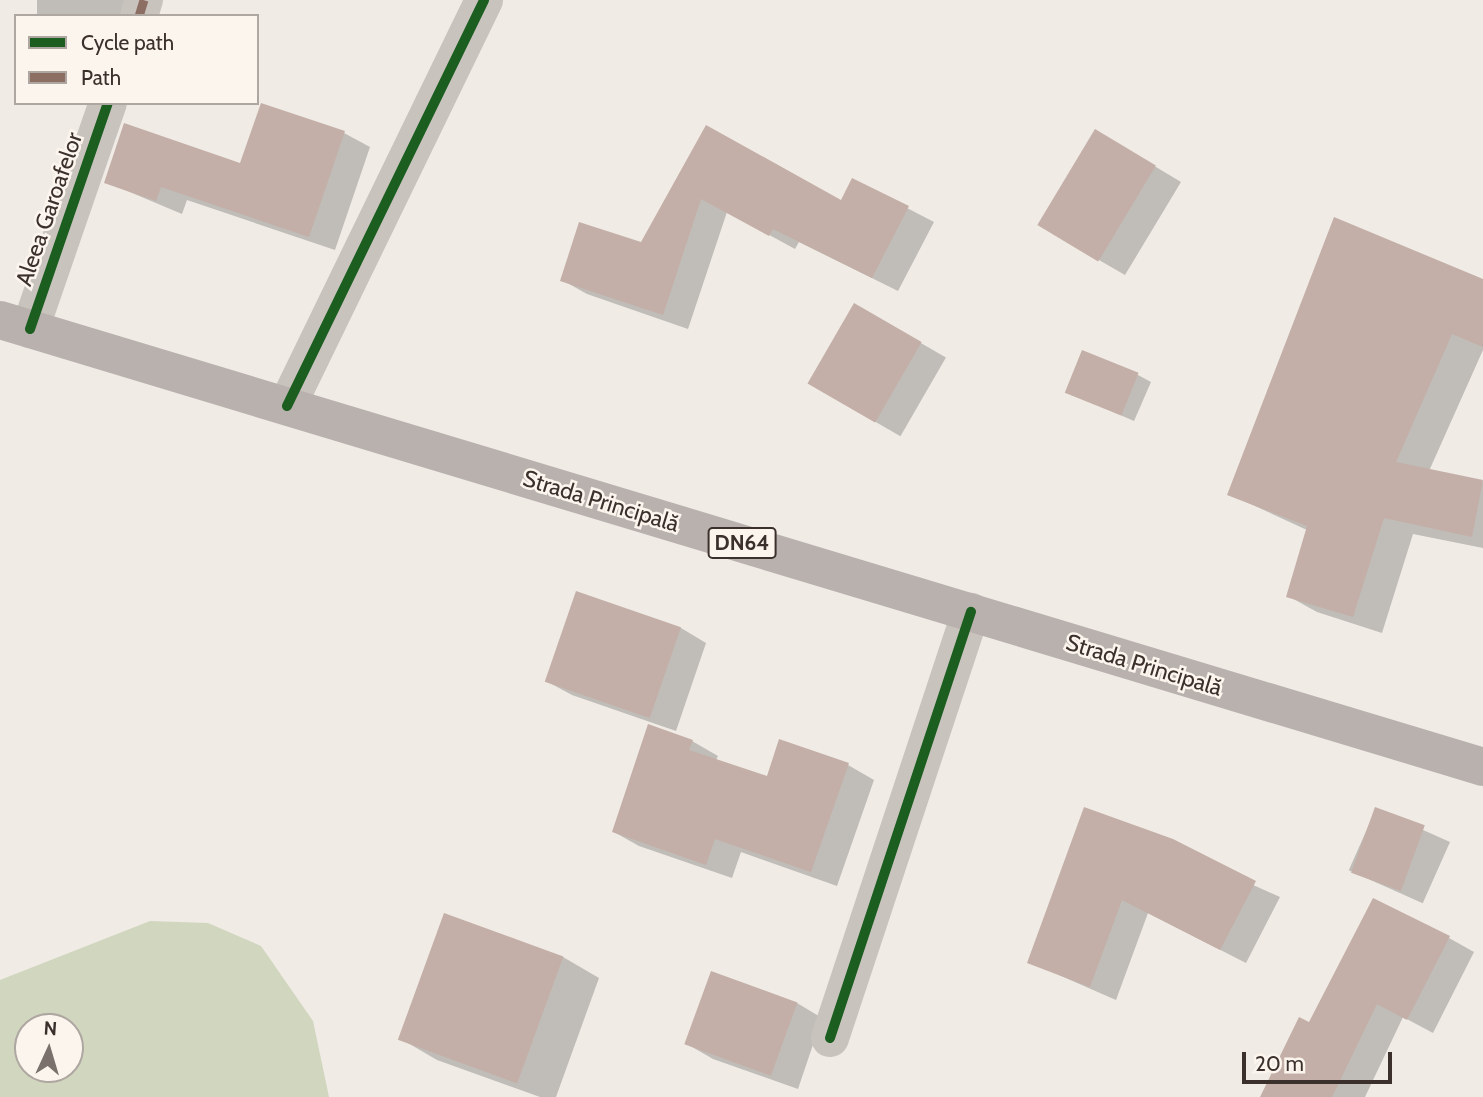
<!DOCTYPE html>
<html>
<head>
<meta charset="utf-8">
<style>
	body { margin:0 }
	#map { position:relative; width:1483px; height:1097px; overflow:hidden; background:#f0ebe5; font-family:Cabin,sans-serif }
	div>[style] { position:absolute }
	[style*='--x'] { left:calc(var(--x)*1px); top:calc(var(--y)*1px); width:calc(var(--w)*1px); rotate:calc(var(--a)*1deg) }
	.green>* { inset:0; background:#d1d6bf }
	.shadow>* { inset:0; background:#0003; transform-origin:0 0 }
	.building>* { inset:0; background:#c3afa7; transform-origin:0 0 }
	.street>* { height:38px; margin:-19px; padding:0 19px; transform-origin:19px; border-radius:19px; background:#c9c3be }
	.primary>* { height:38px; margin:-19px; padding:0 19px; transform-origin:19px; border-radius:19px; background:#b8b1ad }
	.quiet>* { height:9px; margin-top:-4.5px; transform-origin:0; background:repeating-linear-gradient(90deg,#8d6e63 0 18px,transparent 0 27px) }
	.cycleway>* { height:10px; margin:-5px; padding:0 5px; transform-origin:5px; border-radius:5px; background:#1b5e20 }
	span { translate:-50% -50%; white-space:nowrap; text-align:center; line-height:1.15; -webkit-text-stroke:5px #fbf5ee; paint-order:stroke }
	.shield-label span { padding:2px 5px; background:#fbf5ee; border:2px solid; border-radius:5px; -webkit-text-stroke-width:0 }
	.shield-label { font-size:21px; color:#3b302b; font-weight:700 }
	.street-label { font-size:23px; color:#3b302b }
	.legend { position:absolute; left:14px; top:14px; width:245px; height:91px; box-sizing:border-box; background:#fbf5ee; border:2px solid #aea6a0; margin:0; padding:9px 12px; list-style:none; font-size:21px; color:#3b302b }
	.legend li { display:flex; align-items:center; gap:14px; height:35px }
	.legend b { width:35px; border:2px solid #aea6a0 }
	.north { position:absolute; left:14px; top:1013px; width:70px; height:70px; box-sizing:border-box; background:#fbf5ee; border:2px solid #aea6a0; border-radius:50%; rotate:4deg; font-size:19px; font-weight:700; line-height:28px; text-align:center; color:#3b302b }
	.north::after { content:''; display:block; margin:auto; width:24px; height:32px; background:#7a716c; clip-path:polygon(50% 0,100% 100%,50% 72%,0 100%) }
	.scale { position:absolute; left:1242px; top:1052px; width:150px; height:32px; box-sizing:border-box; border:4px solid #3b302b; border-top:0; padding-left:9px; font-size:21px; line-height:24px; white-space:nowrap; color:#3b302b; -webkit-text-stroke:5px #fbf5ee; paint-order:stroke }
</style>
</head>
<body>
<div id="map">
	<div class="green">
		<div style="clip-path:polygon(evenodd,150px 921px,208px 923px,261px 946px,313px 1021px,329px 1097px,0 1097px,0 980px,150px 921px,28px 1027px,70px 1027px,70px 1069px,28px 1069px,28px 1027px)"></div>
	</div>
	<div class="shadow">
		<div style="left:37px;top:0;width:92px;height:17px"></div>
		<div style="clip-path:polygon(707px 128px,842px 203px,853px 180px,934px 222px,898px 291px,799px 242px,795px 249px,727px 212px,688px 329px,587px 294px,562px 280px,642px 244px)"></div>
		<div style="clip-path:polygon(344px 133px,370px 147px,335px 250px,187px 200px,182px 214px,106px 182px,241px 166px)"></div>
		<div style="clip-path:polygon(1121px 146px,1181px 182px,1125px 275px,1099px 260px)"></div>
		<div style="clip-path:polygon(1483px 281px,1483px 350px,1429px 471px,1483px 482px,1483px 548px,1413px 534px,1382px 633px,1317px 612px,1288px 596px,1307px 530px,1229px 494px)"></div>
		<div style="left:855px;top:305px;width:105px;height:91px;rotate:30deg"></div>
		<div style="clip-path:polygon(1138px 375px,1151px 382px,1134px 421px,1067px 392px)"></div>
		<div style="clip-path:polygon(577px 593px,681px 628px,706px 643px,676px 731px,572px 695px,546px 681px)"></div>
		<div style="clip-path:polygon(692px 741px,718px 756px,716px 760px,768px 778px,848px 765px,874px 780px,837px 886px,741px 852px,732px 878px,639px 846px,614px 832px)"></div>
		<div style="clip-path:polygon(1085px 809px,1280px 897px,1246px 963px,1148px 913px,1116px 1000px,1029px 962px)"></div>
		<div style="left:1376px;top:809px;width:81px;height:67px;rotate:24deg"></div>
		<div style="clip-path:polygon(1449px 938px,1474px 952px,1433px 1033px,1403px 1017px,1365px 1097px,1271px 1097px,1310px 1024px)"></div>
		<div style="clip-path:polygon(563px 957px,599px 978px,556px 1097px,540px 1097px,437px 1060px,401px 1039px)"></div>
		<div style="clip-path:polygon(797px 1003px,822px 1018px,798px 1089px,713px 1059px,687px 1044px)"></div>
	</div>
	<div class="building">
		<div style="clip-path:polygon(261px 103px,345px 131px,309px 237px,161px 187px,156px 201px,104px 183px,124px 123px,240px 163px)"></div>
		<div style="clip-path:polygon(706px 125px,841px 200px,852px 178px,909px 206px,872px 278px,773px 229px,769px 236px,701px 199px,663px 315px,560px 281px,579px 222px,641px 242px)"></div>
		<div style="left:1095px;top:129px;width:71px;height:112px;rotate:31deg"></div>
		<div style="clip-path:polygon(1334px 217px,1483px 279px,1483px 347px,1452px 334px,1396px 462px,1483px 480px,1472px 537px,1384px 518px,1353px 617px,1286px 597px,1307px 526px,1227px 495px)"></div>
		<div style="left:854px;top:303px;width:78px;height:93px;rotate:30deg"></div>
		<div style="left:1082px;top:350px;width:61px;height:46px;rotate:22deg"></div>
		<div style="left:576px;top:591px;width:111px;height:96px;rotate:19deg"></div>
		<div style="clip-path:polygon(648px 724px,693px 740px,689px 750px,767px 776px,779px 739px,849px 763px,811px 872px,715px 839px,706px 865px,612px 832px)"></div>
		<div style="clip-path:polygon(1084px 807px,1173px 839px,1256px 881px,1220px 950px,1122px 900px,1090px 987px,1027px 963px)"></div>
		<div style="left:1375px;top:807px;width:53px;height:70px;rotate:20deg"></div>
		<div style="clip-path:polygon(1373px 898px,1450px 936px,1407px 1020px,1377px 1004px,1332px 1097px,1260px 1097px,1299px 1017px,1309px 1022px)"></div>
		<div style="left:444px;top:913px;width:127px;height:135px;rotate:20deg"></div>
		<div style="left:711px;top:971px;width:92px;height:78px;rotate:20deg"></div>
	</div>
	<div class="street">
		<div style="--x:139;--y:16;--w:17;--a:-73"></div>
		<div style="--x:30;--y:329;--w:239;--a:-71"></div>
		<div style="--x:287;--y:406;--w:451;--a:-64.1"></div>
		<div style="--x:830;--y:1038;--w:449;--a:-71.7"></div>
	</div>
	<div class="primary">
		<div style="--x:0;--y:320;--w:1549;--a:16.77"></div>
	</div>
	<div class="quiet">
		<div style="--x:139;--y:16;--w:17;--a:-73"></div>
	</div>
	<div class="cycleway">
		<div style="--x:30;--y:329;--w:239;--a:-71"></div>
		<div style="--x:287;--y:406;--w:451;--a:-64.1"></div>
		<div style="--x:830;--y:1038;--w:449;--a:-71.7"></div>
	</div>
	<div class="shield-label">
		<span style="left:742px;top:543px">DN64</span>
	</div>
	<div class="street-label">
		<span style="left:49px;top:209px;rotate:-71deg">Aleea Garoafelor</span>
		<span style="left:601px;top:501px;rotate:17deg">Strada Principală</span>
		<span style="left:1144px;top:665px;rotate:17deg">Strada Principală</span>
	</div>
	<ul class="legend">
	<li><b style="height:9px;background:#1b5e20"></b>Cycle path</li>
	<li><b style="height:9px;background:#8d6e63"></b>Path</li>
	</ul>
	<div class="north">N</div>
	<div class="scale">20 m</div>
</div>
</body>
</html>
